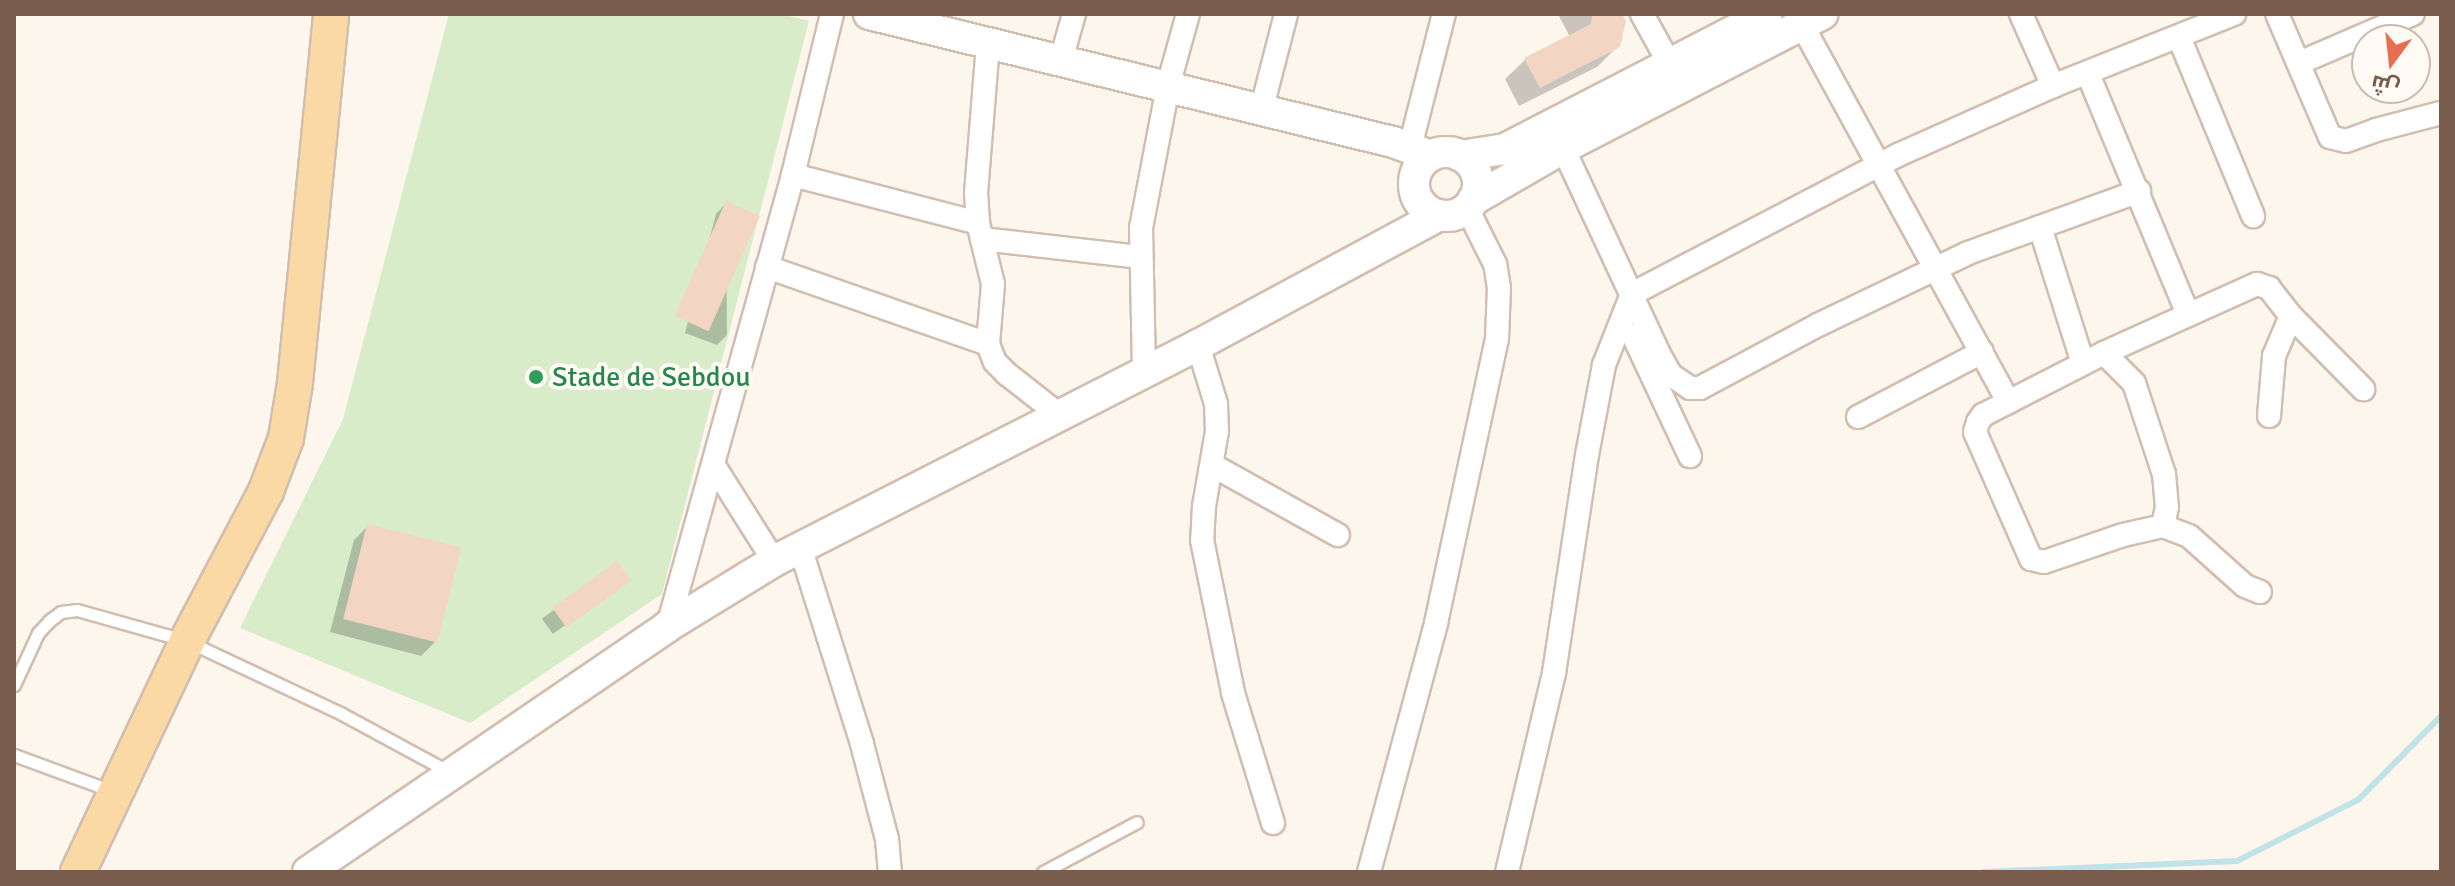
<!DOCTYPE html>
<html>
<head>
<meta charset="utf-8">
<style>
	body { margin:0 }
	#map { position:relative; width:2455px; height:886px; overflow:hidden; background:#fdf6ec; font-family:Signika,Cairo,sans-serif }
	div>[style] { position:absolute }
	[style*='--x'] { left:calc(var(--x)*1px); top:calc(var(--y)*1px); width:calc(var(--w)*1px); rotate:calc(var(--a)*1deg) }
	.green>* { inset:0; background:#d8ecc9 }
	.shadow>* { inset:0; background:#0003; transform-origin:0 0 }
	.stream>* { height:6px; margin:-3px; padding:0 3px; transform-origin:3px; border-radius:3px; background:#bfe3e8 }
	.building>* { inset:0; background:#f3d5c3; transform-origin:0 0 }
	.roads { filter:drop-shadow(2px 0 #d1beb0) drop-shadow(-2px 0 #d1beb0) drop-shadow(0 2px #d1beb0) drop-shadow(0 -2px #d1beb0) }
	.lane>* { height:11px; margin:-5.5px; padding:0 5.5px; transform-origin:5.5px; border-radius:5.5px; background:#fff }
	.street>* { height:22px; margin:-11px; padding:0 11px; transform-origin:11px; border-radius:11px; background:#fff }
	.secondary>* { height:30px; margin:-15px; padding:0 15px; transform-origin:15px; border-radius:15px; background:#fff }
	.secondary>.ring { margin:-15px; padding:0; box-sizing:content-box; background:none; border:30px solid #fff; border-radius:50% }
	.primary>* { height:34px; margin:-17px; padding:0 17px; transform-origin:17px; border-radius:17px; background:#fbd9a5 }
	.dots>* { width:22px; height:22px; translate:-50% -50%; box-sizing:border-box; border:4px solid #fffaf3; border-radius:50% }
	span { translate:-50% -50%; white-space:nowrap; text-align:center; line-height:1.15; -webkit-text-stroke:8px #fffaf3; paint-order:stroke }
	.leisure-label { font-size:28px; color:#27864d }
	.left { translate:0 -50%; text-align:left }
	.frame { position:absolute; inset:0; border:16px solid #7a5c4d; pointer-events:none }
	.north { position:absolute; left:2351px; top:24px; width:80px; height:80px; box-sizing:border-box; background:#fffaf3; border:2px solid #cabbb1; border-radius:50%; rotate:195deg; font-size:22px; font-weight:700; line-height:32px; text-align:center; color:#7a5c4d }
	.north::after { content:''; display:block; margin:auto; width:28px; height:36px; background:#e76f51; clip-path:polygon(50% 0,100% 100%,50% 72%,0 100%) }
</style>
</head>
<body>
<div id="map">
	<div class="green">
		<div style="clip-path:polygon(449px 14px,780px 14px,809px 21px,662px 594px,470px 723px,240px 628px,343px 419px)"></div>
	</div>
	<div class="shadow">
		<div style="clip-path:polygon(1558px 14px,1620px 14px,1618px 46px,1597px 67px,1519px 106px,1505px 79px,1526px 59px,1570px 37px)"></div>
		<div style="clip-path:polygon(726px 203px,727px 335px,717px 345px,685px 333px,716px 214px)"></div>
		<div style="clip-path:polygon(368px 526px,435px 642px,421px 656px,330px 632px,354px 540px)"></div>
		<div style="left:617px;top:564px;width:19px;height:93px;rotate:54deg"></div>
	</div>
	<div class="stream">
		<div style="--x:1984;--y:872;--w:253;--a:-2.5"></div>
		<div style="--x:2237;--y:861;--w:136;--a:-26.8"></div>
		<div style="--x:2358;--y:800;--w:118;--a:-45.3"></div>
	</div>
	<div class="building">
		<div style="clip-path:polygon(1592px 14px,1622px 14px,1626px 21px,1620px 47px,1540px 88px,1524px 58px,1591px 24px)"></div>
		<div style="left:726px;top:201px;width:37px;height:126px;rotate:24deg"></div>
		<div style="left:367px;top:524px;width:97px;height:98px;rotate:14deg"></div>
		<div style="left:617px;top:561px;width:24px;height:80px;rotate:54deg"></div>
	</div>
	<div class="roads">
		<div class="lane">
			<div style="--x:14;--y:685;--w:57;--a:-65.2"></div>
			<div style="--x:38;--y:633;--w:16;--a:-47"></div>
			<div style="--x:49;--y:621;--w:15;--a:-37"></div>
			<div style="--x:61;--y:612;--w:16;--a:-7"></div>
			<div style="--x:77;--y:610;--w:114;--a:15.7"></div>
			<div style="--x:187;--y:641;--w:171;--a:25.2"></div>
			<div style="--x:342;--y:714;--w:124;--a:28.4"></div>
			<div style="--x:14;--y:755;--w:104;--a:20.2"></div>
			<div style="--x:1043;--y:872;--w:106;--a:-28"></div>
		</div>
		<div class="street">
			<div style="--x:1642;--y:14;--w:56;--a:61.1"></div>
			<div style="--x:2021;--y:14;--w:79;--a:66"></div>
			<div style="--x:2277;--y:14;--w:134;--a:66.7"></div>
			<div style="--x:2330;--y:137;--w:16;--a:14"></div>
			<div style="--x:2346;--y:141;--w:32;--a:-20"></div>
			<div style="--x:2376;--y:130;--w:67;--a:-14.7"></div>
			<div style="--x:1802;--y:25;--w:430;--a:61.3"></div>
			<div style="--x:2179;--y:37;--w:194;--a:67.5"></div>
			<div style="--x:988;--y:44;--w:149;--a:94.6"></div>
			<div style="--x:976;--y:193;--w:30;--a:86"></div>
			<div style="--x:978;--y:223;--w:63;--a:76.2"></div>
			<div style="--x:993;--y:284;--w:60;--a:94.8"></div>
			<div style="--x:988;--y:344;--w:19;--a:69"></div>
			<div style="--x:995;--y:362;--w:17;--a:45"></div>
			<div style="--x:1007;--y:374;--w:65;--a:38.1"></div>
			<div style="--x:1061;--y:60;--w:48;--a:-74.2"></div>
			<div style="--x:2299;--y:63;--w:124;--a:-23.3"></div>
			<div style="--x:2088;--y:74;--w:260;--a:67.4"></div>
			<div style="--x:1261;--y:111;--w:100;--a:-75.5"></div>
			<div style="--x:1410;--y:147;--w:137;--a:-75.7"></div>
			<div style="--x:1563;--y:148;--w:225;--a:65"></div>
			<div style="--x:1658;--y:352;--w:26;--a:61"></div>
			<div style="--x:1671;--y:375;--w:23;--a:34"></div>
			<div style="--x:1690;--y:388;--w:10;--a:0"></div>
			<div style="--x:1700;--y:388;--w:134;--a:-28.1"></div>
			<div style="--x:1818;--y:325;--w:166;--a:-25.6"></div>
			<div style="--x:1968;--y:253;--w:182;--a:-19.9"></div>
			<div style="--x:793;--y:175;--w:191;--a:14.5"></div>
			<div style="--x:2040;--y:227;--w:143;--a:72.5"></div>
			<div style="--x:982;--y:239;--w:158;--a:6.5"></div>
			<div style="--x:767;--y:267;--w:234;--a:19.2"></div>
			<div style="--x:1633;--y:335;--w:134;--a:64.8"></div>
			<div style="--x:1198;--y:345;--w:62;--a:73"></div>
			<div style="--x:1216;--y:404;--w:27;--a:88"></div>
			<div style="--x:1217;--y:431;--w:76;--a:99.8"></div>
			<div style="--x:1204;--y:506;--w:34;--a:93"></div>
			<div style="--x:1202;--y:540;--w:156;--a:78.5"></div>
			<div style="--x:1233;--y:693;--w:136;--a:72.9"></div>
			<div style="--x:2104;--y:353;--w:42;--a:45"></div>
			<div style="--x:2134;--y:383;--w:96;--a:71.8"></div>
			<div style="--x:2164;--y:474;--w:33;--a:85"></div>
			<div style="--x:2167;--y:507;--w:19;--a:102"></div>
			<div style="--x:1144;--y:370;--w:142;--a:-91.2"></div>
			<div style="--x:1141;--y:228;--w:145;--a:-79.2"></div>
			<div style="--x:1168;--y:86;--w:75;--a:-74.5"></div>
			<div style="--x:2269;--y:416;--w:60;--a:-85.2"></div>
			<div style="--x:2274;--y:356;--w:43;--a:-67"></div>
			<div style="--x:1858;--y:417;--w:140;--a:-27.7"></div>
			<div style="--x:1212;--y:465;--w:144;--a:29.1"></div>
			<div style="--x:714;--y:466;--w:112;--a:57.7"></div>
			<div style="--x:800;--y:547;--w:207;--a:72.5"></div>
			<div style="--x:862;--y:744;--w:98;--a:75.3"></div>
			<div style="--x:887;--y:839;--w:33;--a:85"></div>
			<div style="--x:2260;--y:592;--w:16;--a:-158"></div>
			<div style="--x:2245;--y:586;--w:75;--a:-138.2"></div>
			<div style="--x:2189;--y:536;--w:28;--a:-159"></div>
			<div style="--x:2163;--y:526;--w:41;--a:167.3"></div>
			<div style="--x:2123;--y:535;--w:83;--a:161.1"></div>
			<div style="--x:2044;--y:562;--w:13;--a:-167"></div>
			<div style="--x:2031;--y:559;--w:139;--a:-113.8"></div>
			<div style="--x:1975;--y:432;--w:10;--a:-73"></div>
			<div style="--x:1978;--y:422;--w:9;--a:-54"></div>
			<div style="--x:1983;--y:415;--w:136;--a:-27.1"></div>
			<div style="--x:2104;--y:353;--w:168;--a:-24.3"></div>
			<div style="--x:2257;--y:284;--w:13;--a:18"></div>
			<div style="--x:2269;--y:288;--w:36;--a:52"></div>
			<div style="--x:2291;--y:316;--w:103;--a:45.4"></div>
			<div style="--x:668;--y:626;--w:468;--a:-74.5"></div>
			<div style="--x:793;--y:175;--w:166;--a:-76.4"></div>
			<div style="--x:1369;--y:872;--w:258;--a:-74.9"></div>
			<div style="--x:1436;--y:623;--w:290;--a:-77.9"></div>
			<div style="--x:1497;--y:339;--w:51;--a:-87.8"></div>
			<div style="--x:1499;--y:288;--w:24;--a:-99"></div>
			<div style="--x:1495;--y:264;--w:63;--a:-116.6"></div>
			<div style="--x:1507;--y:872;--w:204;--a:-76.7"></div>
			<div style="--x:1554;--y:673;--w:220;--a:-81.4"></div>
			<div style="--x:1587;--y:455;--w:92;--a:-79.3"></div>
			<div style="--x:1604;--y:365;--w:76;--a:-68.5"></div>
			<div style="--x:1632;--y:294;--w:300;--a:-27.6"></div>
			<div style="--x:1898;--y:155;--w:170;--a:-24"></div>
			<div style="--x:2053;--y:86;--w:195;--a:-21.7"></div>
		</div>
		<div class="secondary">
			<div style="--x:869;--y:14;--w:539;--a:13.73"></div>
			<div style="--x:1393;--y:142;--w:40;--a:20.2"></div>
			<div class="ring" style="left:1414px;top:152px;width:34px;height:34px"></div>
			<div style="--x:1460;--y:156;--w:46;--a:-8.8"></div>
			<div style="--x:1505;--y:149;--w:294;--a:-27.3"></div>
			<div style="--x:1473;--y:200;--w:104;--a:-30"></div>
			<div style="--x:1563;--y:148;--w:292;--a:-27.3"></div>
			<div style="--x:308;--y:872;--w:436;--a:-34.3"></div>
			<div style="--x:668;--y:626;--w:124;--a:-31.5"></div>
			<div style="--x:774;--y:561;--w:476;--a:-27"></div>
			<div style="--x:1198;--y:345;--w:274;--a:-28.3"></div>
		</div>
		<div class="primary">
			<div style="--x:78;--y:872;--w:255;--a:-64.7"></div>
			<div style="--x:187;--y:641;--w:170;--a:-62.2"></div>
			<div style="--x:266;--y:491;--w:57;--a:-69.3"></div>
			<div style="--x:286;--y:438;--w:56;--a:-80.7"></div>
			<div style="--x:295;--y:383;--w:371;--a:-84.4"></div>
		</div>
	</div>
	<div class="dots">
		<div style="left:536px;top:377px;background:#2e9e5b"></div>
	</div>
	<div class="leisure-label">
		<span class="left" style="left:552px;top:377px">Stade de Sebdou</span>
	</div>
	<div class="frame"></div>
	<div class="north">ش</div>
</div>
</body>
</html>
